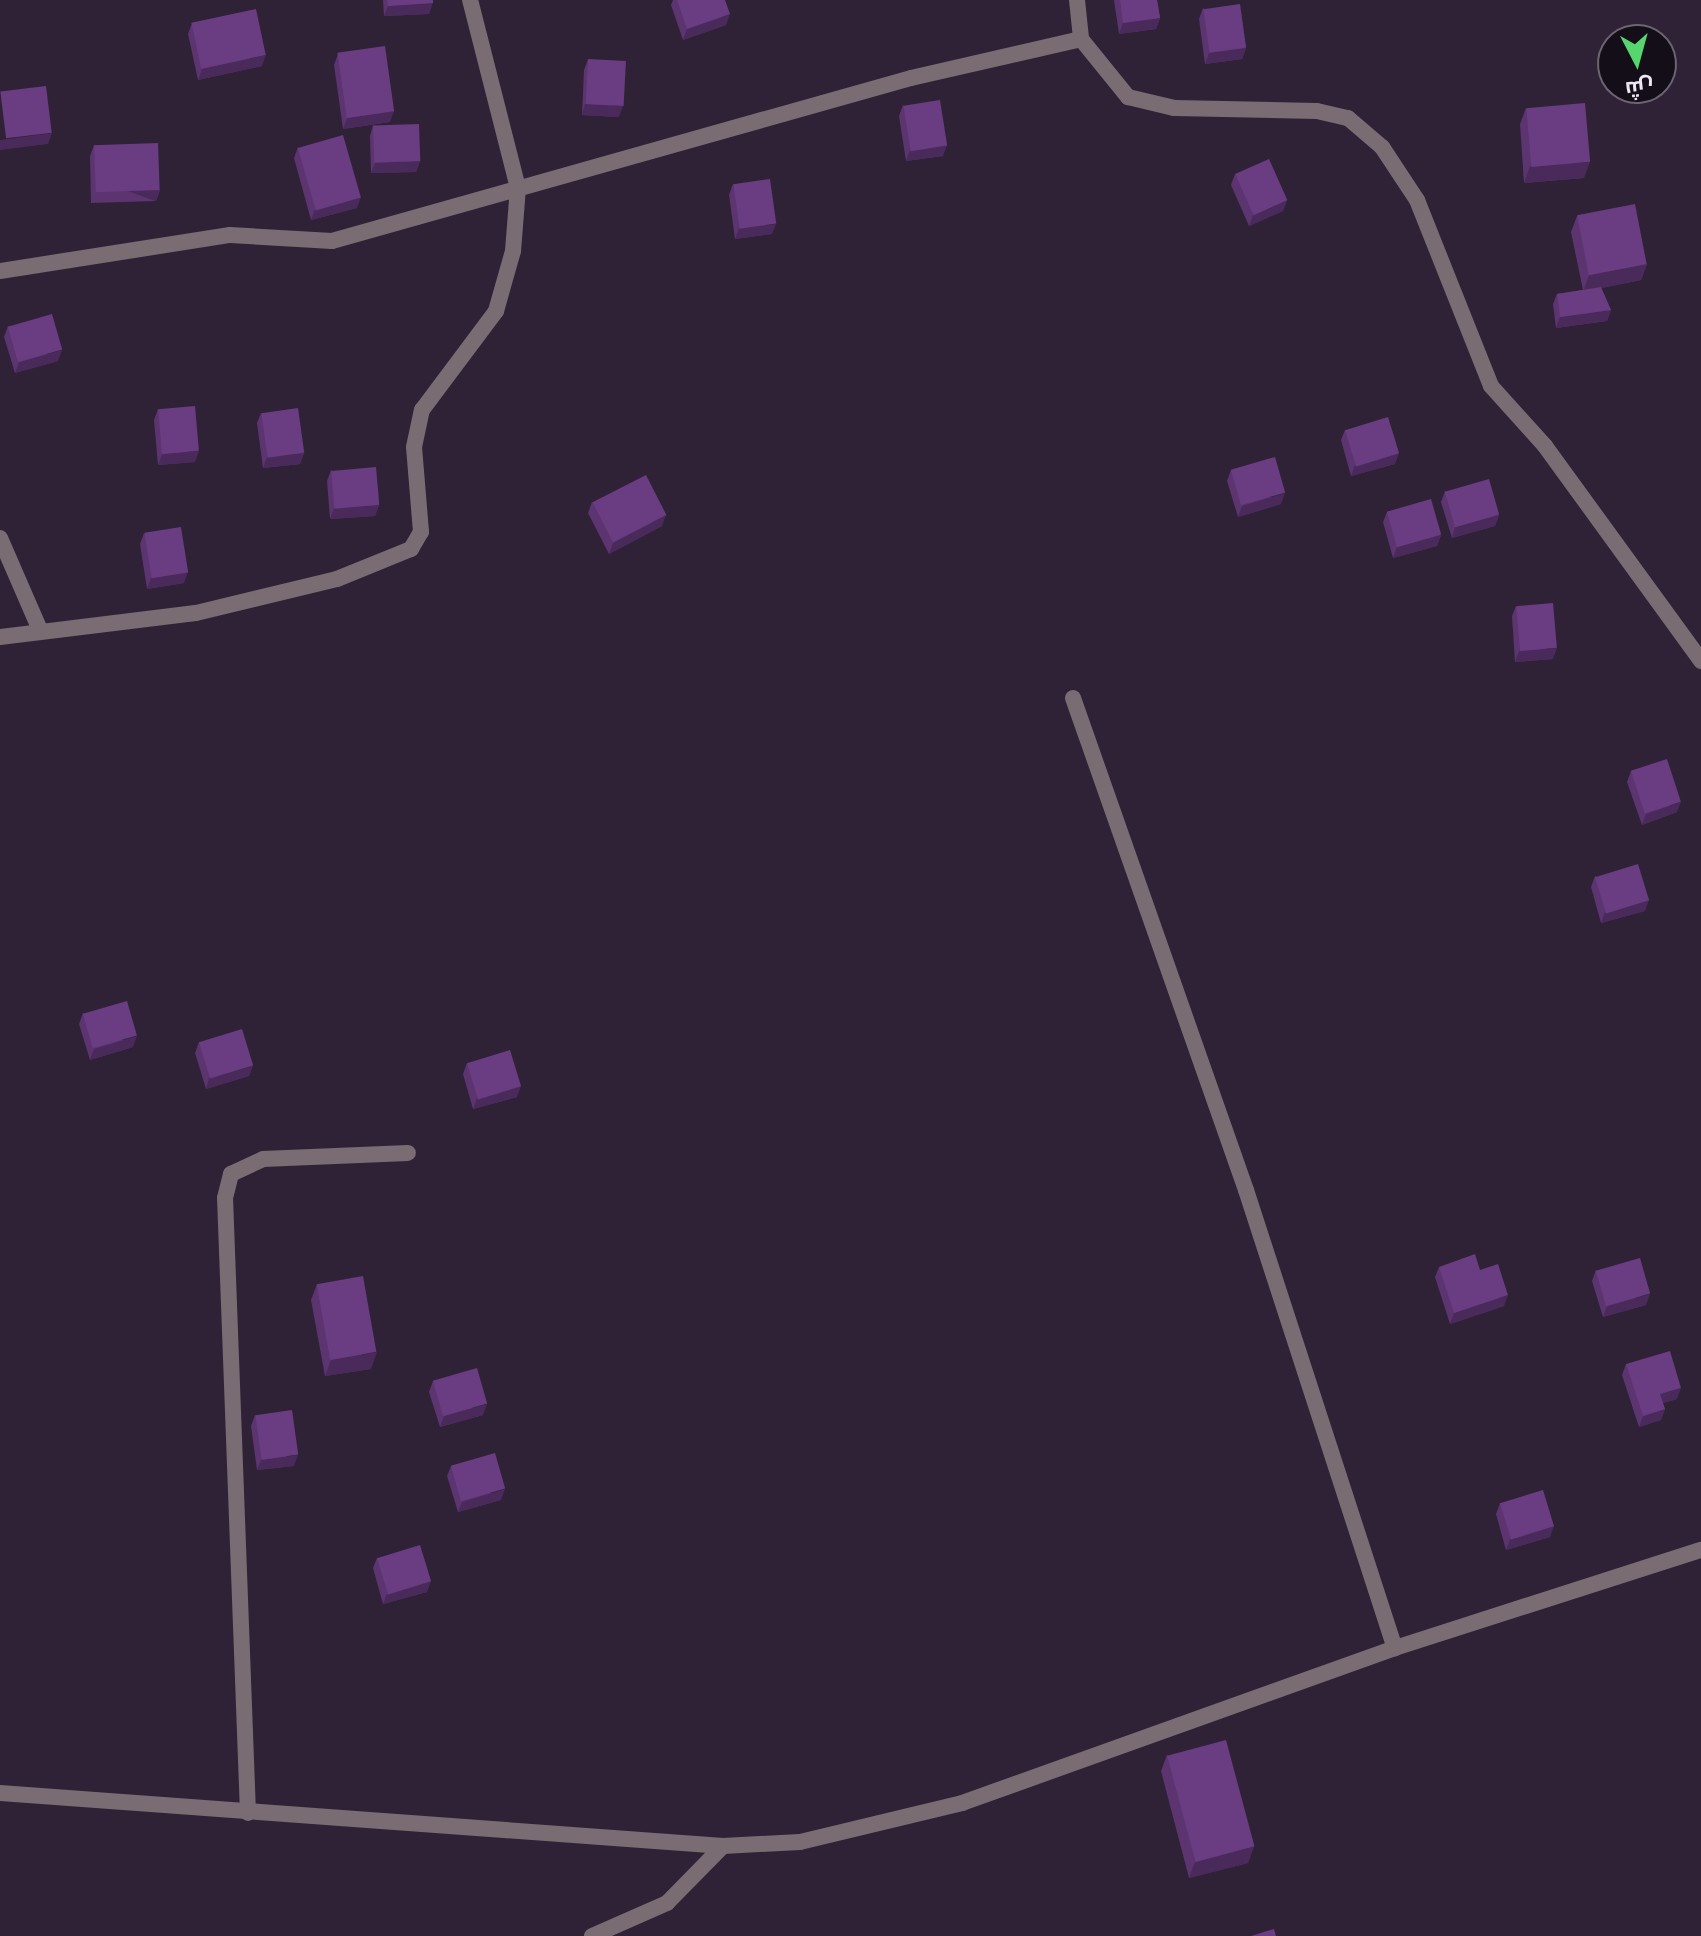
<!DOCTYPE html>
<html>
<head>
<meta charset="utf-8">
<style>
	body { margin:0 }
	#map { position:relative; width:1701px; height:1936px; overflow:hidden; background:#2f2237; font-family:Overpass,Cairo,sans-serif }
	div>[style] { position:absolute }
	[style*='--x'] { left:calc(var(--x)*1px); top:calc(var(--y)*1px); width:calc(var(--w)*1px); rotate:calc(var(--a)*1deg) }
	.minor>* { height:16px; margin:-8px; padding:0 8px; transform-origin:8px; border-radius:8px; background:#7a6c73 }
	.wall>* { inset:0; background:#5b3470 }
	.shaded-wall>* { inset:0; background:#4a2a5b; transform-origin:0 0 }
	.building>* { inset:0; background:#6a3c82; transform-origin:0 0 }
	span { translate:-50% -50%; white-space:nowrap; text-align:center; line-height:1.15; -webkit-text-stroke:7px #140e18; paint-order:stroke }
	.north { position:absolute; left:1597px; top:24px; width:80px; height:80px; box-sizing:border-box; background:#140e18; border:2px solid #6c6470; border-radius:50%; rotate:174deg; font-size:22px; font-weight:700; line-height:32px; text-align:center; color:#efe6f4 }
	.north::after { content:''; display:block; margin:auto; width:28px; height:36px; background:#57d670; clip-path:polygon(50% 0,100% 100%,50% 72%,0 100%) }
</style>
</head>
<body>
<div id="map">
	<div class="minor">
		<div style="--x:1077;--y:0;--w:39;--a:84"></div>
		<div style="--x:1081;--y:39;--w:75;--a:51"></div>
		<div style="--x:1128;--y:97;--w:47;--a:13.4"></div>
		<div style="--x:1174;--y:108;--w:143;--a:1.2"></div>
		<div style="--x:1317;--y:111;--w:32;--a:13"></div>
		<div style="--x:1348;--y:118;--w:45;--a:40.5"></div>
		<div style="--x:1382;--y:147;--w:64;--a:56.6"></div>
		<div style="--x:1417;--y:200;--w:200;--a:68.3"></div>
		<div style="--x:1491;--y:386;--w:81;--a:48"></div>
		<div style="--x:1545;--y:446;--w:266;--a:54"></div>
		<div style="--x:0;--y:271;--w:233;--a:-8.9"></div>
		<div style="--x:230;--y:235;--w:102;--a:3.4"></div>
		<div style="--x:332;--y:241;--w:602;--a:-15.72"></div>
		<div style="--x:911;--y:78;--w:174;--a:-12.9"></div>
		<div style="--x:0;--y:538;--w:100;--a:66.5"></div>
		<div style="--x:0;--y:637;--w:197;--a:-7"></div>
		<div style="--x:196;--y:613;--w:145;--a:-13.6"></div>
		<div style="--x:337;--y:579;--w:80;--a:-22.1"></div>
		<div style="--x:411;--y:549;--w:20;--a:-60"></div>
		<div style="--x:421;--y:532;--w:85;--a:-94.7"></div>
		<div style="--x:414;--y:447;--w:38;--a:-78"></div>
		<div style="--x:422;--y:410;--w:124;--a:-53.2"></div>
		<div style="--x:496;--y:311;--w:62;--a:-74.2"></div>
		<div style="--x:513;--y:251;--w:63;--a:-85.5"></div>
		<div style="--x:518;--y:188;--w:194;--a:-104.3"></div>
		<div style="--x:1073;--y:698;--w:522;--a:70.63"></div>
		<div style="--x:1246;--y:1190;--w:482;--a:72"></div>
		<div style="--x:0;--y:1793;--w:725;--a:4.19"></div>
		<div style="--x:723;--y:1846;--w:77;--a:-3"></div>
		<div style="--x:800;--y:1842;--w:167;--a:-13.5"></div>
		<div style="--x:962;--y:1803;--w:460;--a:-19.7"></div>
		<div style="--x:1395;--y:1648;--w:321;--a:-17.8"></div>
		<div style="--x:248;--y:1813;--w:615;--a:-92.14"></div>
		<div style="--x:225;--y:1198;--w:25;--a:-76"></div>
		<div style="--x:231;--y:1174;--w:35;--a:-25"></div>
		<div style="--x:263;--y:1159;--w:145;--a:-2.4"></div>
		<div style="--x:592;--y:1936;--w:82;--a:-23.7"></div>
		<div style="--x:667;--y:1903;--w:80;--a:-45.5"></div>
	</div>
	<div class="wall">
		<div style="clip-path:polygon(383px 0,433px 0,429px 14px,384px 16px)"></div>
		<div style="clip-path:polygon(673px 0,725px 0,726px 25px,683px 40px,671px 5px)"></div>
		<div style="clip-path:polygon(1114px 0,1157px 0,1160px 18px,1156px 29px,1119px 34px)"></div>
		<div style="clip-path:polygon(1203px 8px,1246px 48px,1242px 59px,1205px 64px,1199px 19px)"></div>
		<div style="clip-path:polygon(192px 23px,262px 66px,198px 80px,188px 34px)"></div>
		<div style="clip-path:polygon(338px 54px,390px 122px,343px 129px,334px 65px)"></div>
		<div style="clip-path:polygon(588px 59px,619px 117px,582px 115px,584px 70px)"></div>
		<div style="clip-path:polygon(903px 105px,943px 156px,906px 161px,899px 116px)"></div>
		<div style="clip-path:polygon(1526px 108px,1584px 178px,1524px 183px,1520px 124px)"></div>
		<div style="clip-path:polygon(373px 125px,420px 161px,416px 172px,371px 173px,370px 136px)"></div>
		<div style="clip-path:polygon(94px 145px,160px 190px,156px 201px,91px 203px,90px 156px)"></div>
		<div style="clip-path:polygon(298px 147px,357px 208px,311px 220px,294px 158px)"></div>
		<div style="clip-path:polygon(1235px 174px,1287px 200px,1283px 211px,1249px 226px,1231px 185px)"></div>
		<div style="clip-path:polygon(733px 184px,772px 234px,735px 239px,729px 195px)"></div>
		<div style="clip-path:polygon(1577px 216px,1647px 264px,1641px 280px,1601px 288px,1611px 310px,1607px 321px,1556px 328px,1553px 304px,1557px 294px,1583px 290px,1571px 232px)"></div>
		<div style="clip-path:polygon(8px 326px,58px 361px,15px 373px,4px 337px)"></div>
		<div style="clip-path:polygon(158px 409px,195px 462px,158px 465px,154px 420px)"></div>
		<div style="clip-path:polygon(261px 413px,304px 453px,300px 464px,263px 468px,257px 423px)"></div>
		<div style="clip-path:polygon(1345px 430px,1395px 464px,1351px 476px,1341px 440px)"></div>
		<div style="clip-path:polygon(331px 470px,379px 505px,375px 516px,330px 519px,327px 481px)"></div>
		<div style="clip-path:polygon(1231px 470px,1281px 504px,1238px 517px,1227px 481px)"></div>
		<div style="clip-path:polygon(1445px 491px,1499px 515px,1495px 526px,1452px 538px,1441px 502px)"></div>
		<div style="clip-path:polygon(592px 502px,662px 526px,609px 554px,588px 513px)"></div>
		<div style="clip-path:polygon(1387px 512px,1441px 535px,1437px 546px,1393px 558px,1383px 522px)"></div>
		<div style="clip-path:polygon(144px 533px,184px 583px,147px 589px,140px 544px)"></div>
		<div style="clip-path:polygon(1516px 606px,1553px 659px,1515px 662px,1512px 616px)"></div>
		<div style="clip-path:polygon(1631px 771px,1677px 812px,1642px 825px,1627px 782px)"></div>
		<div style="clip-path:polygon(1595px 876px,1645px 911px,1601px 923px,1591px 887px)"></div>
		<div style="clip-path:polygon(83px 1013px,133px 1047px,90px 1060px,79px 1024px)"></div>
		<div style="clip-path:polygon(199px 1042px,253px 1065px,249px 1076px,206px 1089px,195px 1053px)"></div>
		<div style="clip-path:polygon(467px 1063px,517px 1097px,473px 1109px,463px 1074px)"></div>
		<div style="clip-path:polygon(1439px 1267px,1480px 1270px,1504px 1306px,1450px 1324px,1435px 1277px)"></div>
		<div style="clip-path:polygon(1596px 1270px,1646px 1305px,1603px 1317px,1592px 1281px)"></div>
		<div style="clip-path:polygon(317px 1284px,371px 1369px,325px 1376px,311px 1300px)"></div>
		<div style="clip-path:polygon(1626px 1364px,1677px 1399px,1663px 1403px,1665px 1409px,1661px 1420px,1639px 1427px,1622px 1375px)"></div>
		<div style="clip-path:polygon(433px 1381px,483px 1415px,440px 1427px,429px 1392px)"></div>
		<div style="clip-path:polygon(255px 1415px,294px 1466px,257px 1470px,251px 1426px)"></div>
		<div style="clip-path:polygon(451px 1466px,501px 1500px,458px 1512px,447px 1476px)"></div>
		<div style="clip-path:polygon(1500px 1503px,1550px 1537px,1506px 1550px,1496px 1514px)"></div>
		<div style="clip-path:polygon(377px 1558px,427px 1592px,383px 1604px,373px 1568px)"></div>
		<div style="clip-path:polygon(1167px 1755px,1254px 1846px,1248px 1863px,1189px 1878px,1161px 1771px)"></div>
	</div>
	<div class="shaded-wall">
		<div style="clip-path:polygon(433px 3px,429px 14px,384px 16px,388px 6px)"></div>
		<div style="clip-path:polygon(730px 14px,726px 25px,683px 40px,687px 29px)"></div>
		<div style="clip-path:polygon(1160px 18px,1156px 29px,1119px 34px,1123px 23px)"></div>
		<div style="clip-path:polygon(1246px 48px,1242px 59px,1205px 64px,1209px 53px)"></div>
		<div style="clip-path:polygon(266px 55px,262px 66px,198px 80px,202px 69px)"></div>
		<div style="clip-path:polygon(585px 104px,623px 106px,619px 117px,582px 115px)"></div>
		<div style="clip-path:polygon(394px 111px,390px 122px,343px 129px,347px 118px)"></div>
		<div style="clip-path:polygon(52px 133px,48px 144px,0 150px,0 140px)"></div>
		<div style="clip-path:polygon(947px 145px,943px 156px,906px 161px,910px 150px)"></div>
		<div style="clip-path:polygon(420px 161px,416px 172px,371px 173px,375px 163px)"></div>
		<div style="clip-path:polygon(1590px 162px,1584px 178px,1524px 183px,1530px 166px)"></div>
		<div style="left:160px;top:190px;width:12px;height:65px;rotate:110deg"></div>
		<div style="clip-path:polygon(361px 197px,357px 208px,311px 220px,315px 209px)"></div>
		<div style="clip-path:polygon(1287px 200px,1283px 211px,1249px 226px,1253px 215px)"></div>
		<div style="clip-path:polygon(776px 224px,772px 234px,735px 239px,739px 228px)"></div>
		<div style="clip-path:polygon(1647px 264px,1641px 280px,1583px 292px,1589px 275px)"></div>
		<div style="clip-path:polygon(1611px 310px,1607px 321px,1556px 328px,1560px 317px)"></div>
		<div style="clip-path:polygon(62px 350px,58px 361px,15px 373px,19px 362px)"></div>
		<div style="clip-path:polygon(199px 451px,195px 462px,158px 465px,162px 454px)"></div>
		<div style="clip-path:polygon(304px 453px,300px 464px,263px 468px,267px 457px)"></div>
		<div style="clip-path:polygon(1399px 453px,1395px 464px,1351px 476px,1355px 465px)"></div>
		<div style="clip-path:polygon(1285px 493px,1281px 504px,1238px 517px,1242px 506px)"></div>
		<div style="clip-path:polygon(379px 505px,375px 516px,330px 519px,334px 508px)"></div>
		<div style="clip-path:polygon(666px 515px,662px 526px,609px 554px,613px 543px)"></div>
		<div style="clip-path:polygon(1499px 515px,1495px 526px,1452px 538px,1455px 527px)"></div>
		<div style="clip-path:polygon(1441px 535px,1437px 546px,1393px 558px,1397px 547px)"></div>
		<div style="clip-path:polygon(188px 572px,184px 583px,147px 589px,151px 578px)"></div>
		<div style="clip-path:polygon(1557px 648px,1553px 659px,1515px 662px,1519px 651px)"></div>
		<div style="clip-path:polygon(1681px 802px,1677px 812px,1642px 825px,1646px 814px)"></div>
		<div style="clip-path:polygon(1649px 900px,1645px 911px,1601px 923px,1605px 912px)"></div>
		<div style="clip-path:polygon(137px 1036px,133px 1047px,90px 1060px,94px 1049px)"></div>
		<div style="clip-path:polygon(253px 1065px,249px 1076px,206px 1089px,209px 1078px)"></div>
		<div style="clip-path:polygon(521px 1086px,517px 1097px,473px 1109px,477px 1098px)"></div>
		<div style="clip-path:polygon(1650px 1294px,1646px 1305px,1603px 1317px,1607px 1306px)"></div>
		<div style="clip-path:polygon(1508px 1295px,1504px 1306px,1450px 1324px,1454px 1313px)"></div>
		<div style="clip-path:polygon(377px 1352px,371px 1369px,325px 1376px,331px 1360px)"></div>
		<div style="clip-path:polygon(1681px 1388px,1677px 1399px,1656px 1405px,1660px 1394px)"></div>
		<div style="clip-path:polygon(487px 1404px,483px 1415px,440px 1427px,444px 1416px)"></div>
		<div style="clip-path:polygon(1665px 1409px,1661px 1420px,1639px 1427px,1643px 1416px)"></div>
		<div style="clip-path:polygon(298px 1455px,294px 1466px,257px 1470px,261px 1460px)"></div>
		<div style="clip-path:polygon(505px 1489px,501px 1500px,458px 1512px,462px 1502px)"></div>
		<div style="clip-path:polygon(1554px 1526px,1550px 1537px,1506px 1550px,1510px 1539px)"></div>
		<div style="clip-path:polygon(431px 1581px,427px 1592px,383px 1604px,387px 1594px)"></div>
		<div style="clip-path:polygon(1254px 1846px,1248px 1863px,1189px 1878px,1195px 1862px)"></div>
	</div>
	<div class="building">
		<div style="clip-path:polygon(387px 0,433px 0,433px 3px,388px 6px)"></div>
		<div style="clip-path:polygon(677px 0,725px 0,730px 14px,687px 29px)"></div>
		<div style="clip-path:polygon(1120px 0,1157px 0,1160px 18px,1123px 23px)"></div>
		<div style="left:1240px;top:4px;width:44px;height:37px;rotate:82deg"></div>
		<div style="left:256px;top:9px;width:47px;height:66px;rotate:78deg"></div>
		<div style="left:385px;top:46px;width:66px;height:48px;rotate:82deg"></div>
		<div style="left:588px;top:59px;width:38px;height:45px;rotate:3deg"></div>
		<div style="left:46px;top:86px;width:47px;height:46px;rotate:83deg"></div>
		<div style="left:940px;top:100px;width:46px;height:37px;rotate:81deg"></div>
		<div style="left:1585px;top:103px;width:59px;height:59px;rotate:85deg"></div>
		<div style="left:419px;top:124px;width:37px;height:46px;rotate:88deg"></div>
		<div style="left:343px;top:135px;width:65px;height:47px;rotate:74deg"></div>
		<div style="left:158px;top:143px;width:47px;height:64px;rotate:88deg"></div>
		<div style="left:1269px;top:159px;width:45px;height:37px;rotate:66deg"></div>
		<div style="left:770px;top:179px;width:45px;height:37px;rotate:82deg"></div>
		<div style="left:1635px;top:204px;width:61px;height:59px;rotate:79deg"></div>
		<div style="clip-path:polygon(1601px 287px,1611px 310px,1560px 317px,1557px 294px)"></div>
		<div style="left:52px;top:314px;width:37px;height:46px;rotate:74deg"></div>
		<div style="left:195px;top:406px;width:45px;height:37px;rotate:85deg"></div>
		<div style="left:298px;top:408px;width:45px;height:37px;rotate:82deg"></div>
		<div style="left:1388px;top:417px;width:38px;height:45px;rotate:73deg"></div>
		<div style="left:1275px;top:457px;width:37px;height:46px;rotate:74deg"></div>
		<div style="left:376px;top:467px;width:38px;height:45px;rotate:85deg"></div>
		<div style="left:646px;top:475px;width:45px;height:60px;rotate:63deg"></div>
		<div style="left:1489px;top:479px;width:37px;height:46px;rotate:74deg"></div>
		<div style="left:1431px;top:499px;width:37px;height:46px;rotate:74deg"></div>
		<div style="left:181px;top:527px;width:46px;height:37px;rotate:81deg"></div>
		<div style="left:1553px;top:603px;width:45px;height:37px;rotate:85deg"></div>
		<div style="left:1667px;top:759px;width:45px;height:38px;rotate:72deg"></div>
		<div style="left:1638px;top:864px;width:38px;height:45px;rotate:73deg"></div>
		<div style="left:127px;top:1001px;width:36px;height:46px;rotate:74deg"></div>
		<div style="left:242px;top:1029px;width:38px;height:45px;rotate:73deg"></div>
		<div style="left:510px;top:1050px;width:38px;height:45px;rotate:73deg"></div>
		<div style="clip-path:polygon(1475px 1254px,1480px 1270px,1498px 1264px,1508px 1295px,1454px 1313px,1439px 1267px)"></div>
		<div style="left:1640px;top:1258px;width:37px;height:46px;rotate:74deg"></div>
		<div style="left:363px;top:1276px;width:77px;height:47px;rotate:80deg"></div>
		<div style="clip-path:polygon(1670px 1351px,1681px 1388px,1660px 1394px,1665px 1409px,1643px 1416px,1626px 1364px)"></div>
		<div style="left:477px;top:1368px;width:37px;height:46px;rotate:74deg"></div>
		<div style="left:292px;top:1410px;width:45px;height:37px;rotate:82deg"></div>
		<div style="left:495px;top:1453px;width:37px;height:46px;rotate:74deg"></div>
		<div style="left:1543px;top:1490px;width:38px;height:45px;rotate:73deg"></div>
		<div style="left:420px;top:1545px;width:38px;height:45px;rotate:73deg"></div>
		<div style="left:1226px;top:1740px;width:110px;height:61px;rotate:75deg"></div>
		<div style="clip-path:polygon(1274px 1929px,1276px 1936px,1251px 1936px)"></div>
	</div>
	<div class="north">ش</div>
</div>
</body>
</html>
